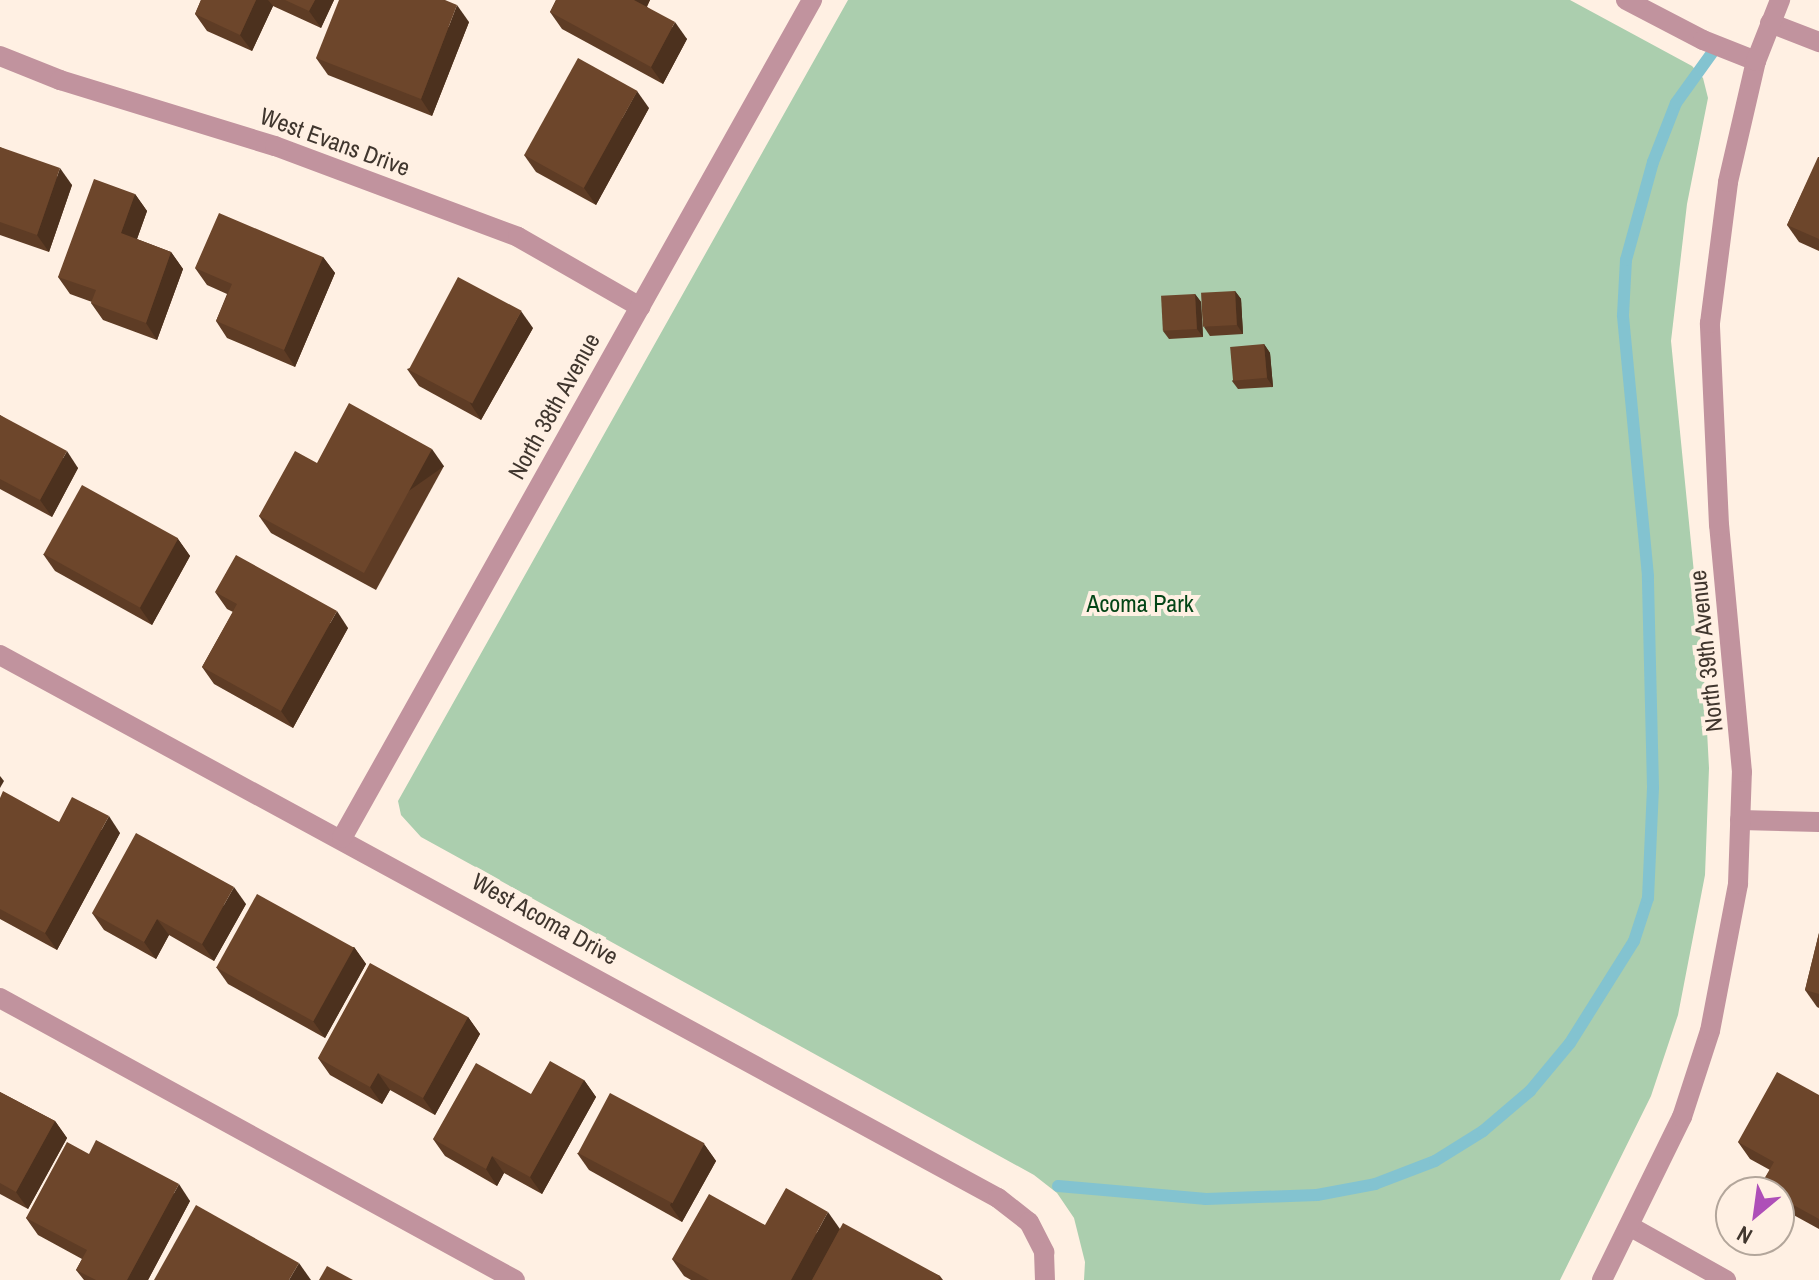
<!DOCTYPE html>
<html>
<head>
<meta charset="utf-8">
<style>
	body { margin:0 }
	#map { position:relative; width:1819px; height:1280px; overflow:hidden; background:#fff0e3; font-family:"Archivo Narrow",sans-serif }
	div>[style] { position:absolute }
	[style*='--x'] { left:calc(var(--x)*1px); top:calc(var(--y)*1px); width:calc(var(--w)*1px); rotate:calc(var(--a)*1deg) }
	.green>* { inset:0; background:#abceae }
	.stream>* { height:12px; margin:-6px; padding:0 6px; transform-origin:6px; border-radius:6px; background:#83c3d0 }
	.minor>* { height:20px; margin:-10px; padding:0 10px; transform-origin:10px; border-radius:10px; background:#c1939e }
	.wall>* { inset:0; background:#5e3c25 }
	.shaded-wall>* { inset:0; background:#4c311e; transform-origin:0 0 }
	.building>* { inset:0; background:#6d462b; transform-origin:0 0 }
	span { translate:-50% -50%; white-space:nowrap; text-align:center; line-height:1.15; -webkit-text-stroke:8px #fff0e3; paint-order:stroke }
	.street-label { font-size:24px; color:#40362e }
	.park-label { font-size:24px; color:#034516 }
	.north { position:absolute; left:1715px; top:1176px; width:80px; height:80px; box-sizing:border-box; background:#fff0e3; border:2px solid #b3a69b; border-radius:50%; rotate:209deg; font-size:22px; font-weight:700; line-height:32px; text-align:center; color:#40362e }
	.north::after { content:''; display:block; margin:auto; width:28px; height:36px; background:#ae4fb8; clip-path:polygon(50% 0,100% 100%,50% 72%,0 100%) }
</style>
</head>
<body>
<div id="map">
	<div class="green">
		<div style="clip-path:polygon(848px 0,1570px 0,1692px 66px,1703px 78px,1708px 98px,1687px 204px,1671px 341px,1704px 674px,1709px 768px,1705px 875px,1678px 1015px,1651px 1096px,1560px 1280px,1084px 1280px,1085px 1262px,1074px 1218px,1057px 1193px,1034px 1175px,421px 837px,401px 815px,398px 801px)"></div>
	</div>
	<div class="stream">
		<div style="--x:1058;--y:1186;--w:149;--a:5"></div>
		<div style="--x:1206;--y:1199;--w:111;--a:-2.1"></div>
		<div style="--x:1317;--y:1195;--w:59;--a:-10.7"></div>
		<div style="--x:1375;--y:1184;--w:64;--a:-21"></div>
		<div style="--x:1435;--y:1161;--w:57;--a:-32"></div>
		<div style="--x:1483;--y:1131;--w:62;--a:-40.4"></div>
		<div style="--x:1530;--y:1091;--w:62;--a:-50.2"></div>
		<div style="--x:1570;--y:1043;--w:120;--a:-57.9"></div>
		<div style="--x:1634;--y:941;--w:45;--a:-72"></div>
		<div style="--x:1648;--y:898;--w:111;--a:-87.4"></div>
		<div style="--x:1653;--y:787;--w:211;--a:-91.4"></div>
		<div style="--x:1648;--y:576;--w:262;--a:-95.5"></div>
		<div style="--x:1623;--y:315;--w:55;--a:-86.9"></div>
		<div style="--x:1626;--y:260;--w:102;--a:-74.6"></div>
		<div style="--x:1653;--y:162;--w:63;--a:-68.7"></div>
		<div style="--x:1676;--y:103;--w:70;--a:-54.3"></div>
	</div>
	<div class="minor">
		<div style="--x:1626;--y:0;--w:87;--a:27.5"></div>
		<div style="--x:1703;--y:40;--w:57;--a:21.6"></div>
		<div style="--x:1770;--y:23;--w:53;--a:21.2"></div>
		<div style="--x:0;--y:56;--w:65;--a:21.8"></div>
		<div style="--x:60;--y:80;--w:225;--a:17.1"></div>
		<div style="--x:275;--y:146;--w:259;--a:20.5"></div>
		<div style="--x:518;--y:237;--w:141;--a:29.8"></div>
		<div style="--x:0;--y:655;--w:1136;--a:28.55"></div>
		<div style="--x:998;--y:1198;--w:39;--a:38"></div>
		<div style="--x:1029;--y:1222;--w:34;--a:63"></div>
		<div style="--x:1044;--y:1252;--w:28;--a:88"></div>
		<div style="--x:1740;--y:820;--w:79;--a:1.5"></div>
		<div style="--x:342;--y:838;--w:961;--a:-60.71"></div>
		<div style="--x:0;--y:998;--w:587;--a:28.7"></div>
		<div style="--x:1631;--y:1227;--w:109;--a:29.2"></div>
		<div style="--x:1602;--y:1280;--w:182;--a:-63.9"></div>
		<div style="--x:1682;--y:1117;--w:90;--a:-72"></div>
		<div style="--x:1710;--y:1031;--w:150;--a:-79.2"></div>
		<div style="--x:1738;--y:884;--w:112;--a:-88"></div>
		<div style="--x:1742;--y:772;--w:248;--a:-95.3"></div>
		<div style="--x:1719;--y:525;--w:202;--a:-92.6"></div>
		<div style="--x:1710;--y:323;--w:142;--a:-82.7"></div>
		<div style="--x:1728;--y:182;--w:124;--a:-77"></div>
		<div style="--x:1756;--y:61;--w:66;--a:-68.5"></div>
	</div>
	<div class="wall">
		<div style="clip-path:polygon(201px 0,334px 0,321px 28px,273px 6px,252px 51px,207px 31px,195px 14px)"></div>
		<div style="clip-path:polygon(556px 0,650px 0,647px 7px,687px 39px,663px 84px,562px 29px,550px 12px)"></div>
		<div style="clip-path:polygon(469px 22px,432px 116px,328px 75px,316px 58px)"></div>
		<div style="clip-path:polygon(649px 108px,596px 205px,536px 172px,524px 155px)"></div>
		<div style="clip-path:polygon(0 147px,72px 185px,49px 252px,0 235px)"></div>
		<div style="clip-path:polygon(1819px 157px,1819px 251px,1799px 242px,1787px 225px)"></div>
		<div style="clip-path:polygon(135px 194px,147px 211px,137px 239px,171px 252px,183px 269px,157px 340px,103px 320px,91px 303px,92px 302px,70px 294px,58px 277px)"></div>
		<div style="clip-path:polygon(323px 257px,335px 273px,295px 367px,227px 338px,216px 321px,227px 294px,207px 285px,195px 268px)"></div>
		<div style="clip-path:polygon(1235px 291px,1241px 299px,1243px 334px,1210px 336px,1204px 327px)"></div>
		<div style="clip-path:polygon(1195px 294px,1201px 302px,1203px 337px,1169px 339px,1163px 331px)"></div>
		<div style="clip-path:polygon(533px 328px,481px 420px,419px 386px,407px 369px)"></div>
		<div style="clip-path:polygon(1264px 344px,1270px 353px,1273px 387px,1238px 389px,1232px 381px)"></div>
		<div style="clip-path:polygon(0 415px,78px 468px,52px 517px,0 489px)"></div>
		<div style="clip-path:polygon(317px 463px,444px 466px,376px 590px,271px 533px,259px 516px)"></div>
		<div style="clip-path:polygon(178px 539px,190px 556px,152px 625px,55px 571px,43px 554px)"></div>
		<div style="clip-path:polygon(215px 592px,348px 628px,293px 728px,214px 684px,202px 667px,233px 612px,227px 609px)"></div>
		<div style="clip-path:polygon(0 798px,59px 822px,120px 833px,57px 950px,0 919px)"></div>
		<div style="clip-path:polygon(246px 904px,214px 961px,169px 935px,156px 959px,104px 930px,92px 913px)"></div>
		<div style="clip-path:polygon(1819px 933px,1819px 1008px,1817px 1007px,1805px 990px)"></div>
		<div style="clip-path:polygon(354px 947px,366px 964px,325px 1038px,228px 984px,216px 967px)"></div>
		<div style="clip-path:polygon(468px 1017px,480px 1034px,435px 1115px,390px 1090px,382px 1104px,330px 1075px,318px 1058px)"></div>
		<div style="clip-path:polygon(584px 1080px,596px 1097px,542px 1194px,504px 1173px,497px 1186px,445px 1156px,433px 1139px,531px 1094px)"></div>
		<div style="clip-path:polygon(0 1092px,55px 1121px,67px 1138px,28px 1209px,0 1194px)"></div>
		<div style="clip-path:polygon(1819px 1095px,1819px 1229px,1779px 1207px,1779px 1192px,1764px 1192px,1760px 1186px,1770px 1170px,1750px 1159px,1738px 1142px)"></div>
		<div style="clip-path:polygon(704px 1144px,716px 1161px,682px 1222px,589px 1170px,577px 1153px)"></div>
		<div style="clip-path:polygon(89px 1154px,190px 1201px,148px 1280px,84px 1280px,76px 1270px,82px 1259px,38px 1235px,26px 1218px)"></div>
		<div style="clip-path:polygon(840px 1229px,940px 1276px,943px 1280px,691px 1280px,684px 1276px,672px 1259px)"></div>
	</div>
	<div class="shaded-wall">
		<div style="clip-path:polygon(256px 0,268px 0,273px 6px,252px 51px,240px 35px)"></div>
		<div style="clip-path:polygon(315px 0,334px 0,321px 28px,309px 11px)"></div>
		<div style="clip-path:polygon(632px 0,650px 0,642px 15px)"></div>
		<div style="clip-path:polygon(457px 5px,469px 22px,432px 116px,421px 99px)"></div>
		<div style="clip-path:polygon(675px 22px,687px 39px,663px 84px,651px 67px)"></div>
		<div style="clip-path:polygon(637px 91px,649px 108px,596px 205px,584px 188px)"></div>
		<div style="clip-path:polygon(60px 168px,72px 185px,49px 252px,37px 235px)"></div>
		<div style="clip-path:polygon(135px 194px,147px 211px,133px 250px,121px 233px)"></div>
		<div style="clip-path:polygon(171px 252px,183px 269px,157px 340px,146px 323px)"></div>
		<div style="clip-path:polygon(323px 257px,335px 273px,295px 367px,284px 350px)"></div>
		<div style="clip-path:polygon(1235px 291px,1241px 299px,1243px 334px,1237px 325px)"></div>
		<div style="clip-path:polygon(1195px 294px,1201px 302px,1203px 337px,1197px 329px)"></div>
		<div style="clip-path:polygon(521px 311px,533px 328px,481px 420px,470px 403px)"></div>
		<div style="clip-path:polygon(1264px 344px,1270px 353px,1273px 387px,1267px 378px)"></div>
		<div style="left:432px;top:449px;width:21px;height:141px;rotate:55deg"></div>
		<div style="clip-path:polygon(67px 451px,78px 468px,52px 517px,40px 500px)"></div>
		<div style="clip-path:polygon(178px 539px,190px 556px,152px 625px,140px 608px)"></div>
		<div style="clip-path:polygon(337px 611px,348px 628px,293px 728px,281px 711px)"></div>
		<div style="clip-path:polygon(0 776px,4px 781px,0 788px)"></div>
		<div style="clip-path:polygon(109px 816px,120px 833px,57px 950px,45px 933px)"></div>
		<div style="clip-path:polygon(234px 887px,246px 904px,214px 961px,202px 944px)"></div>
		<div style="clip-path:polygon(157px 919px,169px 935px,156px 959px,144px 942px)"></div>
		<div style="clip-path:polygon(354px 947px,366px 964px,325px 1038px,313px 1021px)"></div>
		<div style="clip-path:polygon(468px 1017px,480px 1034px,435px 1115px,423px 1098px)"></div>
		<div style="clip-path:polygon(378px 1073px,390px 1090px,382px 1104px,370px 1087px)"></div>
		<div style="clip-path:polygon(584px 1080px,596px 1097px,542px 1194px,530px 1177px)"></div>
		<div style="clip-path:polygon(55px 1121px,67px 1138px,28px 1209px,16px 1192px)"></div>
		<div style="clip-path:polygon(704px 1144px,716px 1161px,682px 1222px,670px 1205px)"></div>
		<div style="clip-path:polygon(492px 1156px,504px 1173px,497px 1186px,486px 1169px)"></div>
		<div style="clip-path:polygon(179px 1184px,190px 1201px,148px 1280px,127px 1280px)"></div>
		<div style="clip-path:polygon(828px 1212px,840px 1229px,812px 1280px,791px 1280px)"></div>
		<div style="clip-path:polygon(299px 1263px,311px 1280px,289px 1280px)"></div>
	</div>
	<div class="building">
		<div style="clip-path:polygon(201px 0,256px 0,240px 35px,195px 14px)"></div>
		<div style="clip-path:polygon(285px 0,315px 0,309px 11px)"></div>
		<div style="clip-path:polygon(339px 0,445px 0,457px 5px,421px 99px,316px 58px)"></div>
		<div style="clip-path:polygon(556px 0,634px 0,675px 22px,651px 67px,550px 12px)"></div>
		<div style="left:578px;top:58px;width:68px;height:111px;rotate:29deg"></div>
		<div style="clip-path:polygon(0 147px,60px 168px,37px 235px,0 222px)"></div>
		<div style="clip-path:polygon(1818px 157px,1819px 157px,1819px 239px,1787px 225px)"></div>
		<div style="clip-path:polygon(94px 179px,135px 194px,121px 233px,171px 252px,146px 323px,91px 303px,96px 290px,58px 277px)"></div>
		<div style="clip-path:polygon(219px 213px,323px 257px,284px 350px,216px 321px,232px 284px,195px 268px)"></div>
		<div style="left:458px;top:277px;width:72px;height:105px;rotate:28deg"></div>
		<div style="left:1235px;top:291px;width:34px;height:34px;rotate:87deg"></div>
		<div style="left:1195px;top:294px;width:35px;height:34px;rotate:87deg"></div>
		<div style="left:1264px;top:344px;width:34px;height:34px;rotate:85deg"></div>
		<div style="clip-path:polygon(349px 403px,432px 449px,364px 573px,259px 516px,295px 451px,317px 463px)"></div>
		<div style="clip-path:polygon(0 415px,67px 451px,40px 500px,0 479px)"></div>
		<div style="left:82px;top:485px;width:110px;height:79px;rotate:29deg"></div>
		<div style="clip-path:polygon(236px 555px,337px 611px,281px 711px,202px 667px,237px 604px,215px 592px)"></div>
		<div style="clip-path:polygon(3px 791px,59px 822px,72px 797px,109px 816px,45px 933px,0 909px,0 798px)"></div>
		<div style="clip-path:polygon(136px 833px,234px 887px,202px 944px,157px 919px,144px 942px,92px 913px)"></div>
		<div style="left:257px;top:894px;width:111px;height:84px;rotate:29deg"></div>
		<div style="clip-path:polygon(1819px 933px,1819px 994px,1805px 990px)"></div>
		<div style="clip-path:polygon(370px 963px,468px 1017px,423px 1098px,378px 1073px,370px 1087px,318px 1058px)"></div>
		<div style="clip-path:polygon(550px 1061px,584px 1080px,530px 1177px,492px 1156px,486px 1169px,433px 1139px,476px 1063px,531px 1094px)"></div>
		<div style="clip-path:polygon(1777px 1072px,1819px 1095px,1819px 1219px,1779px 1197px,1779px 1192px,1770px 1192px,1760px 1186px,1774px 1162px,1738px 1142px)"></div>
		<div style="clip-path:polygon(0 1092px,55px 1121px,16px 1192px,0 1183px)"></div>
		<div style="left:610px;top:1093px;width:107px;height:68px;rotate:28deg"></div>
		<div style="clip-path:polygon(96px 1140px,179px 1184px,127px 1280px,96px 1280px,76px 1270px,87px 1250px,26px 1218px,67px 1142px,89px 1154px)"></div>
		<div style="clip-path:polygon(786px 1188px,828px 1212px,791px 1280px,709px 1280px,672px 1259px,709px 1194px,765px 1225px)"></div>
		<div style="clip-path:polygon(196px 1205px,299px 1263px,289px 1280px,154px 1280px)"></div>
		<div style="clip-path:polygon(843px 1223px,940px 1276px,938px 1280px,812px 1280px)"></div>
		<div style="clip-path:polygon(327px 1266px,353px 1280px,319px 1280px)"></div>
	</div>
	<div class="street-label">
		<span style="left:335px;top:142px;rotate:20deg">West Evans Drive</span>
		<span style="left:554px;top:406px;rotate:-61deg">North 38th Avenue</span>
		<span style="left:1706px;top:651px;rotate:-96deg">North 39th Avenue</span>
		<span style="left:545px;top:919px;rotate:29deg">West Acoma Drive</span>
	</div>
	<div class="park-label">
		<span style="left:1140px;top:604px">Acoma Park</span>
	</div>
	<div class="north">N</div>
</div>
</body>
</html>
